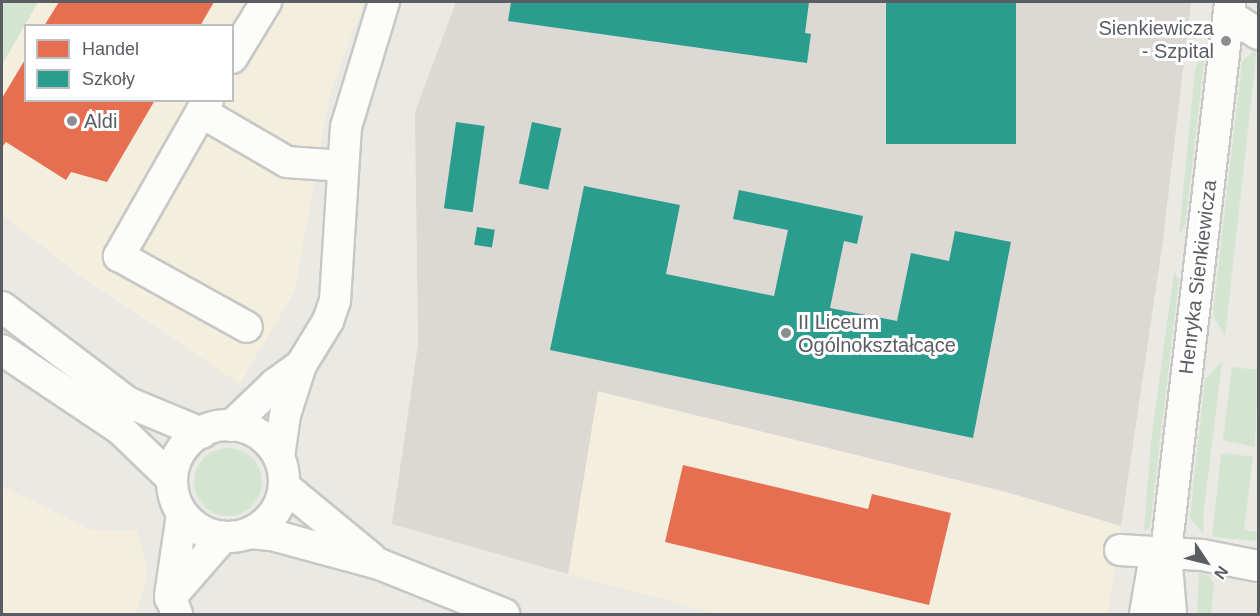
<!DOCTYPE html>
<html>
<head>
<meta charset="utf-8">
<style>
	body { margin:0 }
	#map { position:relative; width:1260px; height:616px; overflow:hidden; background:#eae9e4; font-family:Helvetica,sans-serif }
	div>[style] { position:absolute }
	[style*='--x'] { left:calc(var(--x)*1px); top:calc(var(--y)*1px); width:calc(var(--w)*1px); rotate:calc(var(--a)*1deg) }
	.commercial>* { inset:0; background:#f3eedd }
	.education>* { inset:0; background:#dcd9d4 }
	.green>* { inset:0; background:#d3e5d0 }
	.round { border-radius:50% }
	.shops>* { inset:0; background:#e76f51 }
	.schools>* { inset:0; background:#2a9d8f; transform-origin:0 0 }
	.roads { filter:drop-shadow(2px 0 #c7c7c6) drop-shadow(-2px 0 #c7c7c6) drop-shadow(0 2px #c7c7c6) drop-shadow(0 -2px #c7c7c6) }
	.minor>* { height:30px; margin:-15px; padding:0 15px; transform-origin:15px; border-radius:15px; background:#fcfcfb }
	.minor>.ring { margin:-15px; padding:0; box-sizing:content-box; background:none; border:30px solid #fcfcfb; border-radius:50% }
	.dots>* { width:16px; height:16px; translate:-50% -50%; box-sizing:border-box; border:3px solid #fff; border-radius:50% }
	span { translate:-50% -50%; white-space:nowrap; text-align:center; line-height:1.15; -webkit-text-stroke:6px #fff; paint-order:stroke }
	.poi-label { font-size:20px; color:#5a5e62 }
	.right { translate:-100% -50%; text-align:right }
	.left { translate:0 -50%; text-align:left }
	.street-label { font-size:20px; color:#5a5e62 }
	.frame { position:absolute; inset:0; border:3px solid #5a5e62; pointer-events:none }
	.legend { position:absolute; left:24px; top:24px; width:210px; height:78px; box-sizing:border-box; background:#fff; border:2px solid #bdbfc0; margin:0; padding:8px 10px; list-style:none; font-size:18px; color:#5a5e62 }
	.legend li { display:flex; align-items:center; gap:12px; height:30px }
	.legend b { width:30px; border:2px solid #bdbfc0 }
	.north { position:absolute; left:1176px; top:532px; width:60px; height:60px; -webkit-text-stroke:4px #fff; paint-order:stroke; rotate:125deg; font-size:16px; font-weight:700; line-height:24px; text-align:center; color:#5a5e62 }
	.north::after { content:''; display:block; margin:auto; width:21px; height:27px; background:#5a5e62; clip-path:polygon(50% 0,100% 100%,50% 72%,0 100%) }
</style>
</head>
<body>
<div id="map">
	<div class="commercial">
		<div style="clip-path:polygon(evenodd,38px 2px,364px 2px,330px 94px,295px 290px,240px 384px,80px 276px,2px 215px,2px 64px,38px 2px,26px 26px,232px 26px,232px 100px,26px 100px,26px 26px)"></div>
		<div style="clip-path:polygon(597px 391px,1010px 493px,1121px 526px,1108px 614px,717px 614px,568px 574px)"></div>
		<div style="clip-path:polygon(2px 486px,89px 529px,137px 531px,148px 573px,136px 614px,2px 614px)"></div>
	</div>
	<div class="education">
		<div style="clip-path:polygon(456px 2px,1191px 2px,1163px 240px,1121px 526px,1010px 493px,598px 391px,568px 574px,392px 524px,418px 344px,415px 112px)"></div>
	</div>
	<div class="green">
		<div style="clip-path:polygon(2px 2px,38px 2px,2px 65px)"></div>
		<div style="clip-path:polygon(1257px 48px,1225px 336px,1213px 315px,1223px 226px,1242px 62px)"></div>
		<div style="clip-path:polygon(1205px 54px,1185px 226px,1179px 234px,1195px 70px,1199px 58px)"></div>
		<div style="clip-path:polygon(1174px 272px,1179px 280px,1150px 526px,1144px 531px,1151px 442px)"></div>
		<div style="clip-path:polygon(1222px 362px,1204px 508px,1203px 534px,1190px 518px,1193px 488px,1205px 379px)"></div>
		<div style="clip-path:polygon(1232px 367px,1258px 370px,1255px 447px,1223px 440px)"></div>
		<div class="round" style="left:194px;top:448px;width:68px;height:68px"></div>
		<div style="clip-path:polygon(1226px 453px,1253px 457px,1244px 530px,1258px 532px,1256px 541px,1212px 537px,1221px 455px)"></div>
		<div style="clip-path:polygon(1199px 573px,1209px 576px,1214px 584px,1211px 614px,1197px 614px)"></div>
	</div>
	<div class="shops">
		<div style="clip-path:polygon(59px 2px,214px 2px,200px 26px,44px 26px)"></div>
		<div style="clip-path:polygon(26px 58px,26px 100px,155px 100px,107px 182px,71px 172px,66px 180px,6px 142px,2px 147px,2px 98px)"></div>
		<div style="clip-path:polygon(683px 465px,868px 509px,872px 494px,951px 513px,929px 605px,665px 542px)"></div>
	</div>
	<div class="schools">
		<div style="clip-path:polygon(511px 2px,809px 2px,805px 33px,811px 34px,807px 63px,508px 21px)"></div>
		<div style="left:886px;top:2px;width:130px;height:142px"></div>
		<div style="left:456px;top:122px;width:29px;height:87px;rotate:8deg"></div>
		<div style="left:532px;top:122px;width:30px;height:63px;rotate:12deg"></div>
		<div style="clip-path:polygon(584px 186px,680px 205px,666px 274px,774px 296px,788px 230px,733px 219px,739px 190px,863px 216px,857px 244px,844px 241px,830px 308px,897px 321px,911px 253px,949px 261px,955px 231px,1011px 242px,973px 438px,550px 350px)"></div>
		<div style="left:477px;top:227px;width:18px;height:18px;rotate:9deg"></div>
	</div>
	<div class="roads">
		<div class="minor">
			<div style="--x:1229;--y:15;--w:35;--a:33"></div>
			<div style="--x:232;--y:58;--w:66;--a:-58.7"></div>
			<div style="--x:208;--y:100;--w:180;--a:119.7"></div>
			<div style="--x:119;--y:256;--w:146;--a:29"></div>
			<div style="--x:201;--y:112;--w:99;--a:30.2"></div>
			<div style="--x:287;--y:162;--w:56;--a:4.1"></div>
			<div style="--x:2;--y:307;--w:157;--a:37.2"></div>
			<div style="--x:127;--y:402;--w:81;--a:22.5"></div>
			<div style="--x:2;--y:350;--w:142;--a:33.8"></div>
			<div style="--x:120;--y:429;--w:72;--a:43.9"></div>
			<div class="ring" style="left:172px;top:425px;width:82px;height:82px"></div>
			<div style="--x:231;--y:426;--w:61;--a:-43.7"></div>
			<div style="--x:275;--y:384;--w:32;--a:-36"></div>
			<div style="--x:301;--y:365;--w:52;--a:-58.5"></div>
			<div style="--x:328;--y:321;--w:21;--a:-71"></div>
			<div style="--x:335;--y:301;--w:174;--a:-86.4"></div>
			<div style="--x:346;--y:127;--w:131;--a:-73.1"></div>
			<div style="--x:279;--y:457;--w:42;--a:-81.9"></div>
			<div style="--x:285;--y:415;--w:52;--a:-72.3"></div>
			<div style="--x:284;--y:486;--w:112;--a:39.5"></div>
			<div style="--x:249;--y:533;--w:23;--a:5"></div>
			<div style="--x:272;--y:535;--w:111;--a:15.2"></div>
			<div style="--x:379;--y:564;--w:135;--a:21.8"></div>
			<div style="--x:1120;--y:550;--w:82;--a:3.5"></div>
			<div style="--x:1202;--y:555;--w:57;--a:11.1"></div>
			<div style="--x:170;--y:598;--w:81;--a:-49"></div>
			<div style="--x:177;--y:614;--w:19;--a:-111"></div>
			<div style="--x:170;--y:596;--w:83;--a:-81.7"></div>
			<div style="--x:1145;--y:614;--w:48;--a:-80.3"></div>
			<div style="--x:1153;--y:567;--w:17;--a:-50"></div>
			<div style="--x:1171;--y:614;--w:62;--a:-94.6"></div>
			<div style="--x:1166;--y:552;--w:554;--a:-83.36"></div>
		</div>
	</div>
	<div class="dots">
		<div style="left:1226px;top:41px;background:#8c8f90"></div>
		<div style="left:72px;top:121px;background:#8c8f90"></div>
		<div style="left:786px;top:333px;background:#8c8f90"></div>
	</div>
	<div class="poi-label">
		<span class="right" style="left:1214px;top:40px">Sienkiewicza<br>- Szpital</span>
		<span class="left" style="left:84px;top:121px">Aldi</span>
		<span class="left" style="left:798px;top:334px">II Liceum<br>Ogólnokształcące</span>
	</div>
	<div class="street-label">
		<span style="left:1198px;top:277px;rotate:-83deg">Henryka Sienkiewicza</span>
	</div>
	<div class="frame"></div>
	<ul class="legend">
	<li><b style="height:16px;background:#e76f51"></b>Handel</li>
	<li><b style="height:16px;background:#2a9d8f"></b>Szkoły</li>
	</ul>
	<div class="north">N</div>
</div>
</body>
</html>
